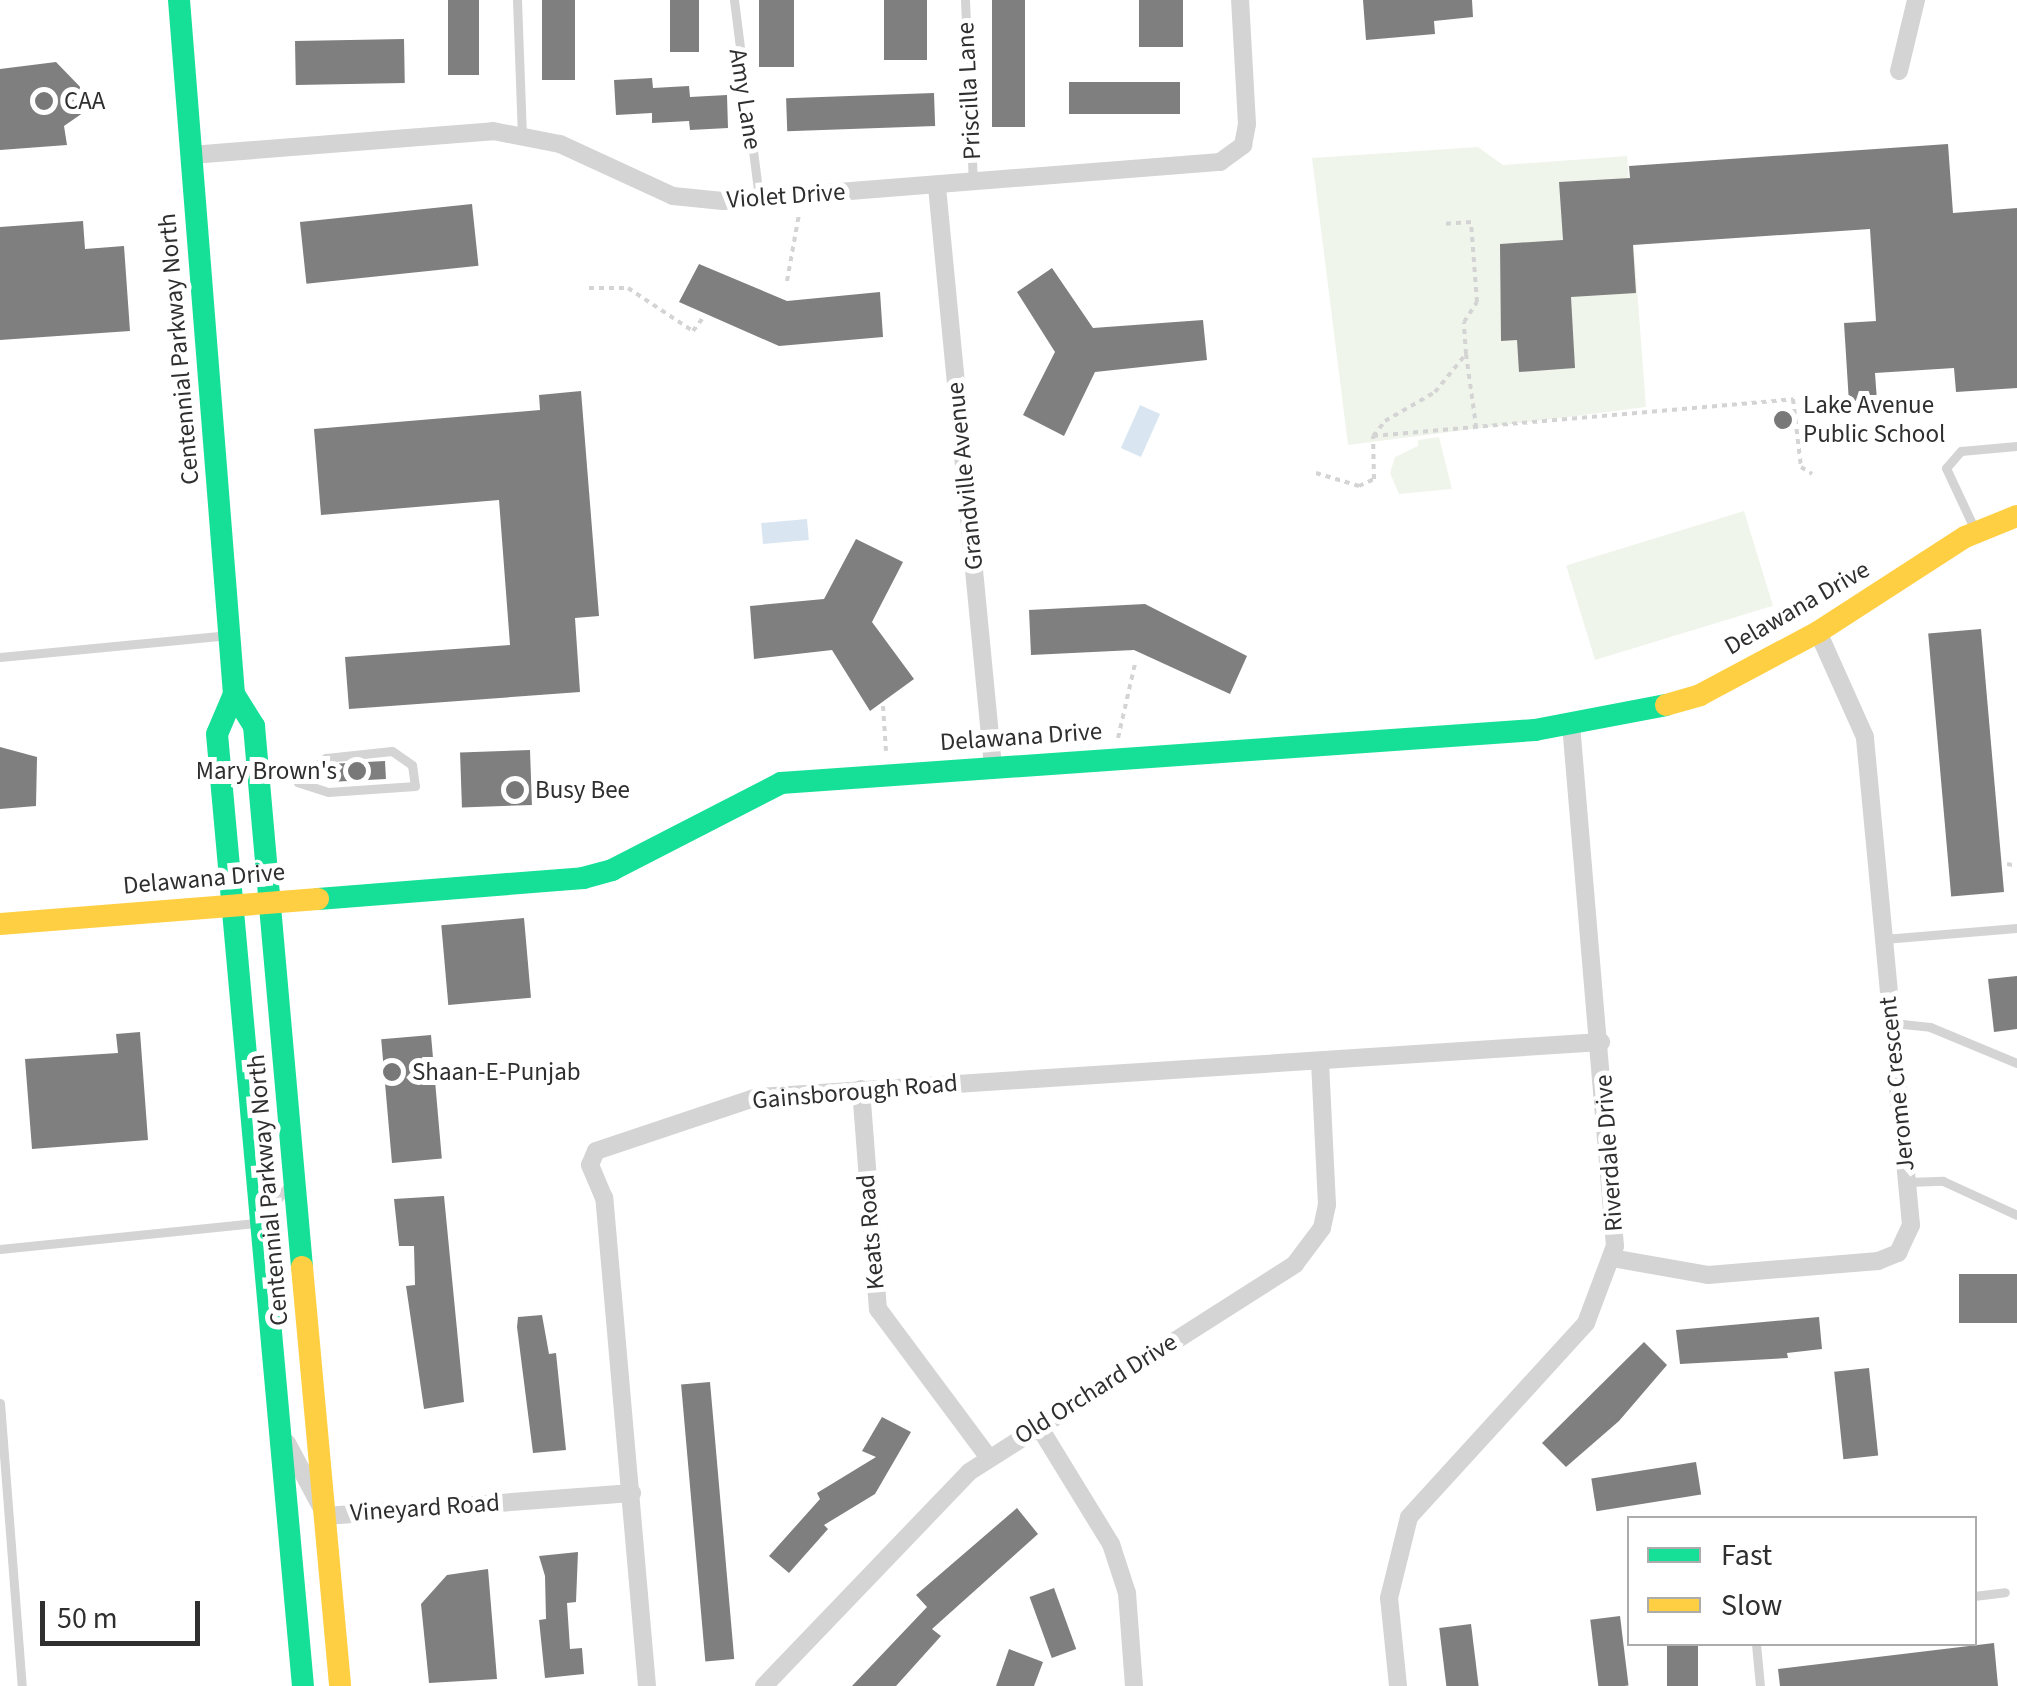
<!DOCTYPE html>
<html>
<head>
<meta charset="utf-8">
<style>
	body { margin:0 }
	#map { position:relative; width:2017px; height:1686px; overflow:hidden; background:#fff; font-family:"Source Sans 3",sans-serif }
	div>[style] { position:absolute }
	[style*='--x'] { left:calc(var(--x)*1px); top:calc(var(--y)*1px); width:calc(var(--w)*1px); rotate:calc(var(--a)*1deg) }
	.green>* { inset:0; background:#f0f5ec; transform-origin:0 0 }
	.water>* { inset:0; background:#d9e6f2; transform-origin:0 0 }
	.building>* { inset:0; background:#7f7f7f; transform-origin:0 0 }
	.path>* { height:4px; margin-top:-2px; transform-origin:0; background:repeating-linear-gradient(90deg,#d4d4d4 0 5px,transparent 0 10px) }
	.lane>* { height:9px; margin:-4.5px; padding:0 4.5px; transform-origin:4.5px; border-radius:4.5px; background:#d4d4d4 }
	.street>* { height:18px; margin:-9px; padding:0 9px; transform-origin:9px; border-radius:9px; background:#d4d4d4 }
	.fast>* { height:22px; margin:-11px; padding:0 11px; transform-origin:11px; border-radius:11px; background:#16e098 }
	.slow>* { height:22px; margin:-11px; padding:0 11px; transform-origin:11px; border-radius:11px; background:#ffcf43 }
	.dots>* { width:28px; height:28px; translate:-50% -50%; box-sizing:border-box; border:5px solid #fff; border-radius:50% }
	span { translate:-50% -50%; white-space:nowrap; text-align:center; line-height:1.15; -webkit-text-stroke:10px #fff; paint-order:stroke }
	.street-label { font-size:25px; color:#2f2f2f }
	.poi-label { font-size:25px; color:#2f2f2f }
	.left { translate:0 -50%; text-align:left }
	.right { translate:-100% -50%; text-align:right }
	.legend { position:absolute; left:1627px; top:1516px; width:350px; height:130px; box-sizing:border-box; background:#fff; border:2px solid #acacac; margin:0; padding:12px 18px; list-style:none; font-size:30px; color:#2f2f2f }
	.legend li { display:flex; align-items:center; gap:20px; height:50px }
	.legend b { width:50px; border:2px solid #acacac }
	.scale { position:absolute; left:40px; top:1601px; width:160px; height:45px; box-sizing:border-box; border:5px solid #2f2f2f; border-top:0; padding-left:12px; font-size:30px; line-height:35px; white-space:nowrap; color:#2f2f2f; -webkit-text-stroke:8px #fff; paint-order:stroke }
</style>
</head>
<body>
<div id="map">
	<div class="green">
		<div style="clip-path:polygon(1478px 147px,1503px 165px,1627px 156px,1646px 407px,1348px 445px,1312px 158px)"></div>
		<div style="clip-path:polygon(1439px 437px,1452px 489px,1399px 494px,1390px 473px,1395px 457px,1418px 446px,1418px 440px)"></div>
		<div style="left:1744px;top:511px;width:99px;height:186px;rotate:73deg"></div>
	</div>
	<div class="water">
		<div style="left:1140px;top:405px;width:22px;height:47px;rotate:24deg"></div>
		<div style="left:807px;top:519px;width:21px;height:46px;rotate:85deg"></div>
	</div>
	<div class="building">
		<div style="left:448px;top:0;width:31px;height:75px"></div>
		<div style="left:542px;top:0;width:33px;height:80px"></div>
		<div style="left:670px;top:0;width:29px;height:52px"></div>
		<div style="left:759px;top:0;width:35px;height:67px"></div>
		<div style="left:884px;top:0;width:43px;height:60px"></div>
		<div style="left:992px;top:0;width:33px;height:127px"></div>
		<div style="left:1139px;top:0;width:44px;height:47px"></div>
		<div style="clip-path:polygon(1363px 0,1472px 0,1473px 17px,1434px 21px,1435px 34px,1366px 40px)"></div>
		<div style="left:404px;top:39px;width:44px;height:109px;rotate:89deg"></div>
		<div style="clip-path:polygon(56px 62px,87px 94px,90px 108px,64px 126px,67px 145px,0 150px,0 69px)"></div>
		<div style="clip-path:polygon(652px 78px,653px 88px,689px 86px,690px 97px,727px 95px,728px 128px,690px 130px,689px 121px,652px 123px,652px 113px,616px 115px,614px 80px)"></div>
		<div style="left:1180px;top:82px;width:32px;height:111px;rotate:90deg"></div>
		<div style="left:934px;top:93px;width:33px;height:148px;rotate:88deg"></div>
		<div style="clip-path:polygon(1948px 144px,1953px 213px,2017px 208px,2017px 388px,1956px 392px,1954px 368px,1875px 373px,1877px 401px,1849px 403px,1844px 323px,1876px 321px,1870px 229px,1633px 245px,1636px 293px,1571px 297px,1575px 368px,1519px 372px,1517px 340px,1501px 341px,1500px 244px,1563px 240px,1559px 182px,1630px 178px,1629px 166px)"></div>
		<div style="left:472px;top:204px;width:62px;height:173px;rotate:84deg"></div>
		<div style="clip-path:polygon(83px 221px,85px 249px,124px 246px,130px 331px,0 340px,0 227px)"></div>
		<div style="clip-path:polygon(699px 264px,787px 301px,880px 292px,883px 337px,779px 346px,679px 302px)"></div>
		<div style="clip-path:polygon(1052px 268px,1093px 328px,1203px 320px,1207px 360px,1095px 372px,1064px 436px,1023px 415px,1055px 352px,1017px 292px)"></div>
		<div style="clip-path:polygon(581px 391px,599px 616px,575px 618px,580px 692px,349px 709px,345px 657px,510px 645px,499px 500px,321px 515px,314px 429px,540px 410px,539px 395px)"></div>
		<div style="clip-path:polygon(856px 539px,903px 562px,872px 622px,914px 679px,870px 711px,832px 650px,754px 659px,750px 606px,824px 599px)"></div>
		<div style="clip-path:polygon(1145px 604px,1247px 656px,1230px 694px,1134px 650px,1031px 655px,1029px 610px)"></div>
		<div style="left:1981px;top:629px;width:264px;height:53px;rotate:85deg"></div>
		<div style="clip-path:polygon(0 747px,37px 757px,36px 806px,0 809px)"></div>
		<div style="left:530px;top:750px;width:55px;height:70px;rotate:88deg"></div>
		<div style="left:385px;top:761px;width:18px;height:56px;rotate:87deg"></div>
		<div style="left:524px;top:918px;width:80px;height:83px;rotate:85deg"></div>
		<div style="clip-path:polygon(2017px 976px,2017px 1029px,1994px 1032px,1988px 979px)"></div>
		<div style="clip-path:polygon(140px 1032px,148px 1140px,32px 1149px,25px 1059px,118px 1053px,116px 1034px)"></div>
		<div style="left:431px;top:1035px;width:124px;height:50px;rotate:85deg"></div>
		<div style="clip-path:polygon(444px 1196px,464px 1402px,424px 1409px,406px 1286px,415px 1285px,414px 1246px,399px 1246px,394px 1199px)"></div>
		<div style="left:2017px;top:1274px;width:49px;height:58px;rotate:90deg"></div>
		<div style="clip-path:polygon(542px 1315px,549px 1354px,556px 1353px,566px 1450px,533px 1453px,517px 1327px,518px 1317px)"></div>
		<div style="clip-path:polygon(1819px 1317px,1822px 1349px,1787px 1353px,1788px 1358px,1680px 1364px,1676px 1330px)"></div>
		<div style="clip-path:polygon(1644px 1342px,1667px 1365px,1619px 1421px,1566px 1467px,1542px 1443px)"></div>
		<div style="left:1869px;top:1368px;width:88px;height:35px;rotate:84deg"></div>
		<div style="left:710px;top:1382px;width:278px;height:29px;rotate:85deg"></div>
		<div style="clip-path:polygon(882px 1417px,911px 1432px,875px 1494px,824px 1525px,828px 1529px,789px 1573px,769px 1556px,820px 1499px,817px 1493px,876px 1457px,862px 1451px)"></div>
		<div style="left:1696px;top:1462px;width:33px;height:106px;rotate:81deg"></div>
		<div style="clip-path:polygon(1017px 1508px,1038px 1534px,932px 1629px,941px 1636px,896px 1686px,852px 1686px,927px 1607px,916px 1595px)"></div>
		<div style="clip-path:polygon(578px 1552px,576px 1602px,567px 1603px,570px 1649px,582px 1648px,584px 1674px,545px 1678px,539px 1620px,546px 1619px,545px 1576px,539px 1556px)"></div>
		<div style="clip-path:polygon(488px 1569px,497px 1679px,429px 1683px,421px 1604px,447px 1575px)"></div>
		<div style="left:1054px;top:1588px;width:65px;height:26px;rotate:70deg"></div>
		<div style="left:1620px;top:1616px;width:70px;height:30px;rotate:83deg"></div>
		<div style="left:1471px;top:1624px;width:63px;height:32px;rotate:83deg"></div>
		<div style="clip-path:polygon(1994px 1643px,1998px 1686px,1780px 1686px,1778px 1669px)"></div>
		<div style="left:1667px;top:1644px;width:31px;height:42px"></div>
		<div style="clip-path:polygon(1009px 1649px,1043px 1662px,1034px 1686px,996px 1686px)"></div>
	</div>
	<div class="path">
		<div style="--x:787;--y:281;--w:68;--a:-79.8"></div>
		<div style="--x:589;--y:288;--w:39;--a:0"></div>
		<div style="--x:628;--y:288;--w:78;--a:33.5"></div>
		<div style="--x:693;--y:331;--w:15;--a:-53"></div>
		<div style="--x:1466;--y:354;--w:73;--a:82.1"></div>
		<div style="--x:1373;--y:436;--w:422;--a:-5"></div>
		<div style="--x:1793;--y:399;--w:68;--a:83.3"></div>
		<div style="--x:1801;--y:467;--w:13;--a:32"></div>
		<div style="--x:1316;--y:473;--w:45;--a:16.8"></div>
		<div style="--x:1359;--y:486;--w:17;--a:-25"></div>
		<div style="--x:1374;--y:479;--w:43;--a:-91.3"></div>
		<div style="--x:1373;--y:436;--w:19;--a:-51"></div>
		<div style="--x:1385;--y:421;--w:58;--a:-30.1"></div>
		<div style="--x:1435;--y:392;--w:49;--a:-50.8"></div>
		<div style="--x:1466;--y:354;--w:32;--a:-94"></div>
		<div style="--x:1464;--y:322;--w:24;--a:-57"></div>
		<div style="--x:1477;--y:302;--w:80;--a:-94.3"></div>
		<div style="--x:1471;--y:222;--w:26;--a:176"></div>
		<div style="--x:883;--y:706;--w:45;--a:86.2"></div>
		<div style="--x:1118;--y:738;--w:76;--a:-77.1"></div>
		<div style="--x:2007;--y:864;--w:10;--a:11"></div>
	</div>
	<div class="lane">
		<div style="--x:517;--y:0;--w:134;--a:87.9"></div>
		<div style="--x:734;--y:0;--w:199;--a:82.8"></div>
		<div style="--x:965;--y:0;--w:180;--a:87.5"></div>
		<div style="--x:1975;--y:530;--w:68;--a:-115.1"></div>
		<div style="--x:1946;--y:468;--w:23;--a:-49"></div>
		<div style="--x:1961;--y:451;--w:56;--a:-5.1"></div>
		<div style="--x:0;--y:657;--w:228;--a:-5.5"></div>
		<div style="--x:392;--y:751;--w:24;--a:35"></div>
		<div style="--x:412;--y:765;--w:21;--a:82"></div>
		<div style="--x:415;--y:786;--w:87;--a:176.1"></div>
		<div style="--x:328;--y:792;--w:32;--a:-162"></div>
		<div style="--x:298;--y:782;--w:37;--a:-41"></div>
		<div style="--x:326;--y:758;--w:66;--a:-6.1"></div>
		<div style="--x:1884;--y:939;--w:133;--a:-4.7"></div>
		<div style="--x:1893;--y:1023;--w:37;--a:6"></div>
		<div style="--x:1930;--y:1027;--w:94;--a:22.5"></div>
		<div style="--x:1907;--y:1182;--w:36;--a:-2"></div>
		<div style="--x:1943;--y:1181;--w:81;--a:24.7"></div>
		<div style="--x:267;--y:1213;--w:34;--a:-52"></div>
		<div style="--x:0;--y:1249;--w:257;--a:-5.8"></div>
		<div style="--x:0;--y:1403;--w:284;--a:85.6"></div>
		<div style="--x:1974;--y:1596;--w:31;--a:-7"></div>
		<div style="--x:1756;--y:1644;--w:42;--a:84.6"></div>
	</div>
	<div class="street">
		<div style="--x:1899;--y:71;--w:73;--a:-76.5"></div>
		<div style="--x:191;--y:155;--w:303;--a:-4.5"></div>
		<div style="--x:493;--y:131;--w:68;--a:11"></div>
		<div style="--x:560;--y:144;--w:124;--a:24.7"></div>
		<div style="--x:673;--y:196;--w:50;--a:5.7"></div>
		<div style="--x:723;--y:201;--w:499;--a:-4.5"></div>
		<div style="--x:1220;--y:162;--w:29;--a:-36"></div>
		<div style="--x:1243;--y:145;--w:21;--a:-79"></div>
		<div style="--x:1247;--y:124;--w:124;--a:-93.2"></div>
		<div style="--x:937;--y:187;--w:582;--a:84.48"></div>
		<div style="--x:861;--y:1089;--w:221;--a:85.6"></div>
		<div style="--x:878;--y:1309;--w:186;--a:53.3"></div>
		<div style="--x:1612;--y:1258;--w:97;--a:10"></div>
		<div style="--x:1708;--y:1275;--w:171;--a:-4.7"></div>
		<div style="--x:1878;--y:1261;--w:22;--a:-22"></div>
		<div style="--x:1898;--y:1253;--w:31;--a:-65"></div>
		<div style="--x:1911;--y:1225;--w:490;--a:-95.4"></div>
		<div style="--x:1865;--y:737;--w:115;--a:-114.1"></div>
		<div style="--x:1038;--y:1425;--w:140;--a:58.5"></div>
		<div style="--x:1111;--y:1544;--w:52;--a:71.9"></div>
		<div style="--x:1127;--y:1593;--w:93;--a:85.7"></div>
		<div style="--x:287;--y:1443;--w:83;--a:61.9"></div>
		<div style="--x:326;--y:1516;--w:307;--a:-4.3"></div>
		<div style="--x:647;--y:1686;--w:490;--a:-95"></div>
		<div style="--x:604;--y:1198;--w:36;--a:-113"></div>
		<div style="--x:590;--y:1165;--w:15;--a:-67"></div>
		<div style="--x:596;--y:1151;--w:170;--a:-18.5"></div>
		<div style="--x:757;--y:1097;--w:846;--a:-3.73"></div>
		<div style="--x:764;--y:1686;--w:296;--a:-46.2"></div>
		<div style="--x:969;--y:1472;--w:387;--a:-32.5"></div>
		<div style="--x:1295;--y:1264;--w:45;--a:-53.1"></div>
		<div style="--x:1322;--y:1228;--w:24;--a:-78"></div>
		<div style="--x:1327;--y:1205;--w:144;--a:-92.8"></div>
		<div style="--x:1398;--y:1686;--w:88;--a:-95.8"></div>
		<div style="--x:1389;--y:1598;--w:83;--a:-76.1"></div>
		<div style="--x:1409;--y:1517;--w:263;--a:-47.6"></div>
		<div style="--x:1586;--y:1323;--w:82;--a:-69.4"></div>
		<div style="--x:1615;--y:1246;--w:524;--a:-94.82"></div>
	</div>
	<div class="fast">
		<div style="--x:179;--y:0;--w:696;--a:85.47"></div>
		<div style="--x:234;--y:694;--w:38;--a:58"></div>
		<div style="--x:254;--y:726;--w:543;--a:84.93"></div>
		<div style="--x:234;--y:694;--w:43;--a:113"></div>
		<div style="--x:217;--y:734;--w:956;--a:84.84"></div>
		<div style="--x:318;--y:899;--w:266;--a:-4.5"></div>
		<div style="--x:583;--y:878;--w:30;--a:-15"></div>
		<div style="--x:612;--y:870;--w:190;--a:-27.2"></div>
		<div style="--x:781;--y:783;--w:756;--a:-4.02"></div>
		<div style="--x:1535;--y:730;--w:133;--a:-10.8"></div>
	</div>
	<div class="slow">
		<div style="--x:1666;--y:705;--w:35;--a:-16"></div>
		<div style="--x:1700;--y:695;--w:134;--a:-28.1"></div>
		<div style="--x:1818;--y:632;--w:175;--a:-32.9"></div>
		<div style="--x:1965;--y:537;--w:56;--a:-22"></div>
		<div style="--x:0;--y:924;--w:319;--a:-4.5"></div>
		<div style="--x:302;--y:1267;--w:421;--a:84.8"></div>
	</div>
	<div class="dots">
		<div style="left:44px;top:101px;background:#787878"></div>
		<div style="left:1783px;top:420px;background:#787878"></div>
		<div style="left:357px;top:771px;background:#787878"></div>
		<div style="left:515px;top:790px;background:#787878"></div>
		<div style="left:392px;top:1072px;background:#787878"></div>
	</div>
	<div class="street-label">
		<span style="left:969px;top:91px;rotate:-93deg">Priscilla Lane</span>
		<span style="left:745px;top:99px;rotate:81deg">Amy Lane</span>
		<span style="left:786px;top:196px;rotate:-4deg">Violet Drive</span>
		<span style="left:179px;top:349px;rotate:-95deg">Centennial Parkway North</span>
		<span style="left:965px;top:476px;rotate:-96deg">Grandville Avenue</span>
		<span style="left:1797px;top:608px;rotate:-30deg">Delawana Drive</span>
		<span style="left:1021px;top:737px;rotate:-4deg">Delawana Drive</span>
		<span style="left:204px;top:879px;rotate:-5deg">Delawana Drive</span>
		<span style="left:1897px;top:1084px;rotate:-96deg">Jerome Crescent</span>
		<span style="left:855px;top:1092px;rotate:-5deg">Gainsborough Road</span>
		<span style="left:1609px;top:1153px;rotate:-94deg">Riverdale Drive</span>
		<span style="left:268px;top:1190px;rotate:-95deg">Centennial Parkway North</span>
		<span style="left:871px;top:1232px;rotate:-95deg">Keats Road</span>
		<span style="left:1096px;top:1389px;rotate:-32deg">Old Orchard Drive</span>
		<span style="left:425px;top:1508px;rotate:-4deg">Vineyard Road</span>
	</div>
	<div class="poi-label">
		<span class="left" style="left:64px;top:101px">CAA</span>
		<span class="left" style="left:1803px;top:420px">Lake Avenue<br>Public School</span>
		<span class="right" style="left:337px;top:771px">Mary Brown's</span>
		<span class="left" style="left:535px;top:790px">Busy Bee</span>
		<span class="left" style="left:412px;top:1072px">Shaan-E-Punjab</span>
	</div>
	<ul class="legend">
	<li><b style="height:12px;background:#16e098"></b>Fast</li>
	<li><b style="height:12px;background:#ffcf43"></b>Slow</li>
	</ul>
	<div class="scale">50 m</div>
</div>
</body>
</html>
